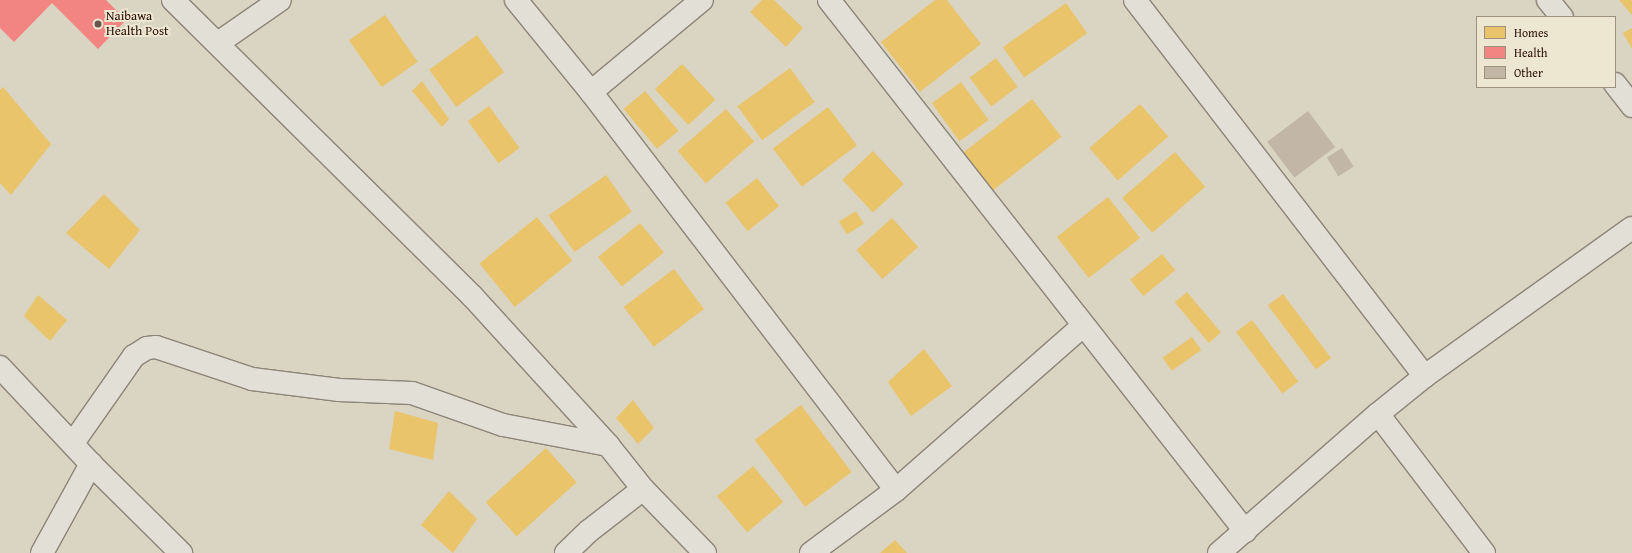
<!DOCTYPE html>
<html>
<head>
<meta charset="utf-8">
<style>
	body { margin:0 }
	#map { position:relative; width:1632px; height:553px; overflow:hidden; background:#dad4c2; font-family:"Gentium Book Plus",serif }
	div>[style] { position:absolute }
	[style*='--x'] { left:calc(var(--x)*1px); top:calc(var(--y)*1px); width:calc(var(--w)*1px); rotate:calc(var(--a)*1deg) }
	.homes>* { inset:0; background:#e9c46a; transform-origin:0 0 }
	.health>* { inset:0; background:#f28482 }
	.building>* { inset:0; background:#c2b6a6; transform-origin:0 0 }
	.roads { filter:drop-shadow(1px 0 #8c8579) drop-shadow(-1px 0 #8c8579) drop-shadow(0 1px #8c8579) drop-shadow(0 -1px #8c8579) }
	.minor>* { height:22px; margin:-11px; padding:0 11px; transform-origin:11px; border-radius:11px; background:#e2dfd6 }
	.dots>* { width:11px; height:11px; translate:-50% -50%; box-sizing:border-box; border:2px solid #ede6d1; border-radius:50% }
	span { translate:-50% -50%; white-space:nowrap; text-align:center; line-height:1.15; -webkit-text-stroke:4px #ede6d1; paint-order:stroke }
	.poi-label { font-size:13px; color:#2a1106 }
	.left { translate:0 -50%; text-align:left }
	.legend { position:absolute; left:1476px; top:16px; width:140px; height:72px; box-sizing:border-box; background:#ede6d1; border:1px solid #9f9180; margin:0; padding:5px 7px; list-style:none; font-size:12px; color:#2a1106 }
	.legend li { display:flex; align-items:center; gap:8px; height:20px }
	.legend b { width:20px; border:1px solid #9f9180 }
</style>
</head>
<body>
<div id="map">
	<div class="homes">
		<div style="clip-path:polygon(762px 0,774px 0,803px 28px,786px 47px,750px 12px)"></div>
		<div style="clip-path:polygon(935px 0,947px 0,981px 44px,920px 92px,881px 42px)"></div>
		<div style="clip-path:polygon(1619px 0,1632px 0,1632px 15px)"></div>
		<div style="left:1066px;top:3px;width:37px;height:77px;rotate:55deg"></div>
		<div style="left:385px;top:15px;width:57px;height:44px;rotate:55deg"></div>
		<div style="clip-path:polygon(1632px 28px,1632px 49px,1623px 33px)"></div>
		<div style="left:477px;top:35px;width:46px;height:59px;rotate:54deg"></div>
		<div style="left:996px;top:58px;width:36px;height:33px;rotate:53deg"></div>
		<div style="left:682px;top:64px;width:49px;height:37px;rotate:47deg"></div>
		<div style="left:790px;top:68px;width:42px;height:65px;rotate:54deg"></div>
		<div style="clip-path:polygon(422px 81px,449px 119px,442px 127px,412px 91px)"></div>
		<div style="left:961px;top:82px;width:47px;height:36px;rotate:54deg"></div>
		<div style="clip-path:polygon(3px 87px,51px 144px,11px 195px,0 183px,0 90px)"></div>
		<div style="left:645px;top:91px;width:52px;height:28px;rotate:50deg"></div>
		<div style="left:1032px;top:99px;width:48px;height:87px;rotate:52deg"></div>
		<div style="left:1140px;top:104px;width:43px;height:67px;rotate:49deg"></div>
		<div style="left:489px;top:106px;width:52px;height:26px;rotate:54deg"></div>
		<div style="left:828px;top:107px;width:48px;height:69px;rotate:53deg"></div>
		<div style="left:726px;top:109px;width:43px;height:64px;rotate:49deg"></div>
		<div style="left:873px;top:151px;width:45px;height:42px;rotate:47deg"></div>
		<div style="left:1175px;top:152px;width:46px;height:70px;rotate:49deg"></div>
		<div style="left:606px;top:175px;width:45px;height:70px;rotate:55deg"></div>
		<div style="left:757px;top:178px;width:36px;height:40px;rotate:52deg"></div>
		<div style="clip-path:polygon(104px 194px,140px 230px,109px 269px,66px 233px)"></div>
		<div style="left:1108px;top:197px;width:52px;height:65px;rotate:52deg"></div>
		<div style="left:856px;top:211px;width:15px;height:20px;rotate:58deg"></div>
		<div style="left:537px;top:217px;width:56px;height:74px;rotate:51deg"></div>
		<div style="left:892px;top:218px;width:39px;height:48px;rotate:48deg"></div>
		<div style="left:640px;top:223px;width:38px;height:54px;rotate:51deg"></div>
		<div style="left:1162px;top:254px;width:21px;height:41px;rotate:51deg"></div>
		<div style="left:674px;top:269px;width:50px;height:63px;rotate:53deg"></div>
		<div style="left:1187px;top:292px;width:53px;height:16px;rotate:50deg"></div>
		<div style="left:1283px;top:294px;width:80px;height:19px;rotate:53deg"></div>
		<div style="clip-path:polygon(38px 295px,67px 320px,50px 341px,24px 316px)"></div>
		<div style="left:1252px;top:320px;width:77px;height:20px;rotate:53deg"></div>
		<div style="left:1192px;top:337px;width:16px;height:36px;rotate:55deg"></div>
		<div style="clip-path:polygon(924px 349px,952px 386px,911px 416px,888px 382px)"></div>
		<div style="clip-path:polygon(633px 400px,654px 428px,638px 444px,616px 418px)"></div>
		<div style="left:801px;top:405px;width:84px;height:58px;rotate:53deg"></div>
		<div style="clip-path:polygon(395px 411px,438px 423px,433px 460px,389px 449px)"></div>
		<div style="left:546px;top:448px;width:46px;height:81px;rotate:48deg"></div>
		<div style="left:753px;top:466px;width:47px;height:47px;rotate:50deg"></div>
		<div style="clip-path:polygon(449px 491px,477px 519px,453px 553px,421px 525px)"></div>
		<div style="clip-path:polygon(895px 540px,907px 553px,880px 553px)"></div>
	</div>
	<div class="health">
		<div style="clip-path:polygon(0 0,106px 0,126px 20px,98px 49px,52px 3px,14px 42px,0 28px)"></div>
	</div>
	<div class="building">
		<div style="left:1308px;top:111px;width:45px;height:51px;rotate:53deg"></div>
		<div style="left:1342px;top:148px;width:22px;height:18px;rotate:58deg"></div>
	</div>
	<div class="roads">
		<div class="minor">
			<div style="--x:173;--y:0;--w:422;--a:44.7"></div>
			<div style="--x:473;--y:297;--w:200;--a:47.6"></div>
			<div style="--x:608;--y:445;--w:56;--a:51.5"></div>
			<div style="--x:643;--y:489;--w:89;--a:45.9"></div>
			<div style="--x:516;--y:0;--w:119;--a:50.8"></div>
			<div style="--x:591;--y:92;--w:501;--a:52.54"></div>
			<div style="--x:829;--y:0;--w:675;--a:51.92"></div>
			<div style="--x:1135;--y:0;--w:475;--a:52.4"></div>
			<div style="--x:1548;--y:0;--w:22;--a:51"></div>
			<div style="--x:218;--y:43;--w:75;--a:-34.7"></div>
			<div style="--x:1615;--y:84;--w:28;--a:52"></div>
			<div style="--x:591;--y:92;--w:144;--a:-39.7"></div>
			<div style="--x:0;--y:367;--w:133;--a:46.8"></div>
			<div style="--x:91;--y:464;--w:127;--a:44.7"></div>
			<div style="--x:1378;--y:414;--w:175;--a:52.7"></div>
			<div style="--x:73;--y:443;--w:106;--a:-55"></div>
			<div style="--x:134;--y:356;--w:15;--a:-32"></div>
			<div style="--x:147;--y:348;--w:9;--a:-6"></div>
			<div style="--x:156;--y:347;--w:101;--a:18.4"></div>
			<div style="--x:252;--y:379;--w:88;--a:7.2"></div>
			<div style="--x:339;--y:390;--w:73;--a:2.4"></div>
			<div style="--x:412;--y:393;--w:96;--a:19.4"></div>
			<div style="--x:503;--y:425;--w:107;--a:10.8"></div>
			<div style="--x:42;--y:553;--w:102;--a:-61.2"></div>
			<div style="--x:566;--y:553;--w:32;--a:-44"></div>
			<div style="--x:589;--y:531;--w:68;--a:-37.9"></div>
			<div style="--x:811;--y:553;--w:106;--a:-36.5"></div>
			<div style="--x:896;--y:490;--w:249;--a:-41.3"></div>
			<div style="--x:1219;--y:553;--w:211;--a:-41.2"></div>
			<div style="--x:1378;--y:414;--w:60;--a:-39"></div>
			<div style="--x:1425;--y:376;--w:254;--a:-35.6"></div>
		</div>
	</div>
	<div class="dots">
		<div style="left:98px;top:24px;background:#685548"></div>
	</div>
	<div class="poi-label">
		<span class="left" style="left:106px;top:24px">Naibawa<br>Health Post</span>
	</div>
	<ul class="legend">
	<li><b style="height:11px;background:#e9c46a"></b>Homes</li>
	<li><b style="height:11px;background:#f28482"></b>Health</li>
	<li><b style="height:11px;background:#c2b6a6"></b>Other</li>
	</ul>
</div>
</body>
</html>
